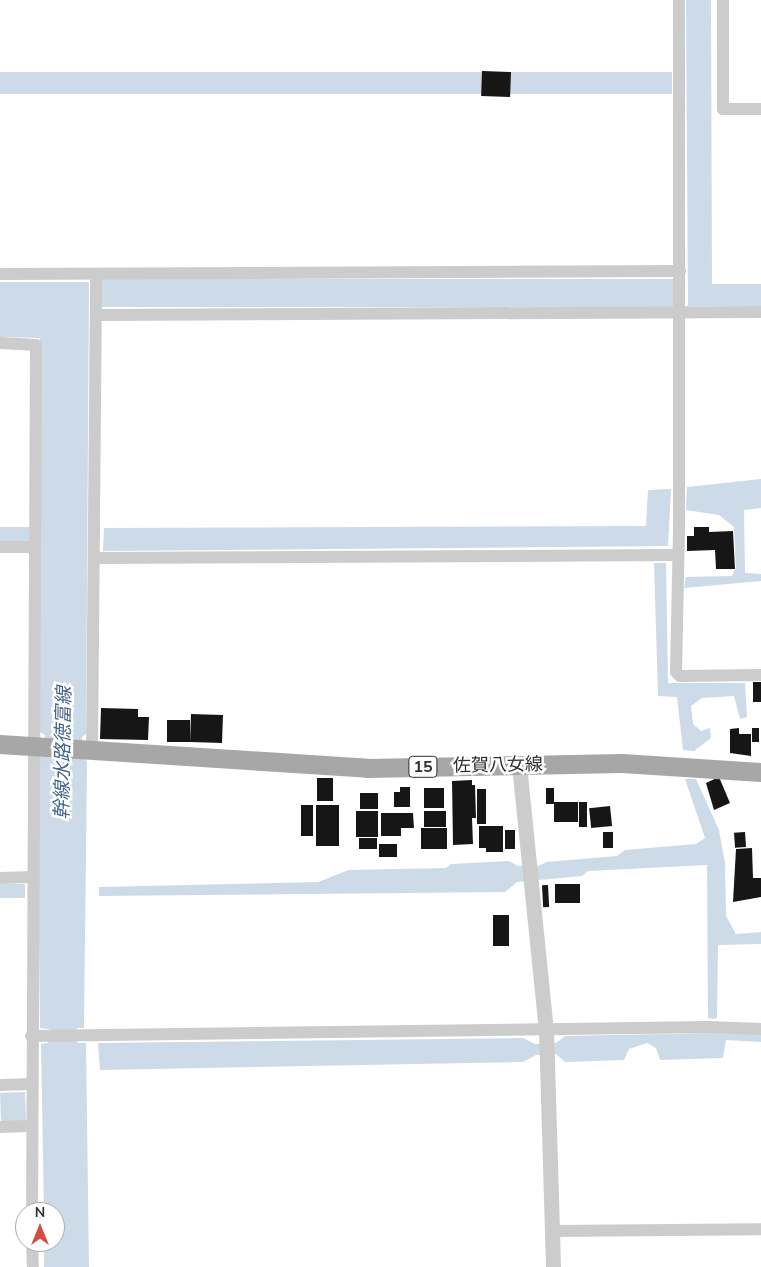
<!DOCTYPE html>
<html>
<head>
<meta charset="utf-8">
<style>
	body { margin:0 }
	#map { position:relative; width:761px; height:1267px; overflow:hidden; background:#fff; font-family:"Nunito Sans","Noto Sans JP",sans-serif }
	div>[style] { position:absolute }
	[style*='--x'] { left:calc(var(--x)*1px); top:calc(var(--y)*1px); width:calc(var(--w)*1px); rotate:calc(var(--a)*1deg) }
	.water>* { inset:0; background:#cddae8; transform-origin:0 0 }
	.building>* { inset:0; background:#161616; transform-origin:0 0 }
	.minor>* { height:12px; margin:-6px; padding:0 6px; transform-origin:6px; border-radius:6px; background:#ccc }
	.tertiary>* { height:15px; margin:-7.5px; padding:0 7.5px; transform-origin:7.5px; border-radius:7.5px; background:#ccc }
	.primary>* { height:19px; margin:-9.5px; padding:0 9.5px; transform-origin:9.5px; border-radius:9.5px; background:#a7a7a7 }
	span { translate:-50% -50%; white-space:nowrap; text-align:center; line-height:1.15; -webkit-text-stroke:5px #fff; paint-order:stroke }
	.shield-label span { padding:1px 4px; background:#fff; border:1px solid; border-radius:4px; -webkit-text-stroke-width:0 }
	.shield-label { font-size:16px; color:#2f2f2f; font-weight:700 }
	.street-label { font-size:18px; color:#2f2f2f }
	.water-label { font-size:19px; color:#466589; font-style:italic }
	.north { position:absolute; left:15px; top:1202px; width:50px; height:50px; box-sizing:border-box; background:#fff; border:1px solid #acacac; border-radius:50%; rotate:0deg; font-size:14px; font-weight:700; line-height:20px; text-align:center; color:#2f2f2f }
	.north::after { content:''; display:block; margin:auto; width:18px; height:22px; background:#d34f45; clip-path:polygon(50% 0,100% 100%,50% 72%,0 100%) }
</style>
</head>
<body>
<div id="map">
	<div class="water">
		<div style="clip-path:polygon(686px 0,711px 0,712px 284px,761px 284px,761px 306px,688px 306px)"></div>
		<div style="left:672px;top:72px;width:22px;height:672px;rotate:90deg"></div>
		<div style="left:673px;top:279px;width:28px;height:571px;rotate:90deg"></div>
		<div style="clip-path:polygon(0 282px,89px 282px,86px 734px,82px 737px,82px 756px,87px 762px,84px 1028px,77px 1028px,77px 1043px,86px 1043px,89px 1267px,44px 1267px,44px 1242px,55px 1242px,55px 1212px,44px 1212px,41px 1044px,48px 1043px,49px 1029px,40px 1028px,37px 759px,46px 754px,45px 735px,38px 731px,40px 338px,0 337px)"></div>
		<div style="clip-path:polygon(761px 479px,761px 508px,744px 510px,745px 573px,761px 574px,761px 581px,684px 588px,686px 577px,732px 576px,736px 567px,734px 527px,719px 515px,686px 510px,687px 487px)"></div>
		<div style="clip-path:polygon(671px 489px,668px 546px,103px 551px,104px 528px,646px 526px,648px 490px)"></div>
		<div style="left:0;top:527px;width:29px;height:14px"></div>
		<div style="clip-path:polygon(654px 563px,666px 563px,668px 683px,745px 683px,747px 717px,740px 719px,734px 696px,702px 698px,691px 706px,693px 724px,701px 731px,710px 728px,711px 738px,694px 751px,683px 750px,677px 697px,658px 696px)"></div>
		<div style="clip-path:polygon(685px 779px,696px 779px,719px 830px,725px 863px,726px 916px,736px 934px,761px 932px,761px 944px,718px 945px,717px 1018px,713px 1019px,708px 1018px,707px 865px,588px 871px,582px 876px,517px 882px,505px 892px,99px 896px,99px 887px,318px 882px,349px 870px,446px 868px,451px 864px,509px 861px,518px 866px,539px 866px,546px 862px,617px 856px,625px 850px,696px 844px,705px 838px)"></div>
		<div style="left:25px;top:884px;width:14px;height:25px;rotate:90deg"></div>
		<div style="clip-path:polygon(712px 1033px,761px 1034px,761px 1042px,726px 1040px,723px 1058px,660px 1060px,656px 1048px,647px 1043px,629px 1049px,624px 1060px,565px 1062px,556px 1054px,536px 1055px,523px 1062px,100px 1070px,98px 1043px,523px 1038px,535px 1044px,556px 1043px,565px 1036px)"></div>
		<div style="left:25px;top:1092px;width:30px;height:25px;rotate:88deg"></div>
	</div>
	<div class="building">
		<div style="left:482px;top:71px;width:29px;height:25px;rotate:2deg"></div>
		<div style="clip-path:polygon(694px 527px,709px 527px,709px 532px,733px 531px,735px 569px,716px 569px,715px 550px,687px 551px,687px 536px,694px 536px)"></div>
		<div style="left:753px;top:682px;width:8px;height:20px"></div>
		<div style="clip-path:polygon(101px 708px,138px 709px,138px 717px,149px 717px,148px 740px,100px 739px)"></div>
		<div style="left:191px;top:714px;width:32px;height:28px;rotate:2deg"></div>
		<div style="left:167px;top:720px;width:23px;height:22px"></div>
		<div style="clip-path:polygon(739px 728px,739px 734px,751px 734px,751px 756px,730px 753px,730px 729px)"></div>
		<div style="left:752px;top:728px;width:7px;height:14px"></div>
		<div style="clip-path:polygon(719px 777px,730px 803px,714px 810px,706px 783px)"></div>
		<div style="left:317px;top:778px;width:16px;height:23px"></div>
		<div style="clip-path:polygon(472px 780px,472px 785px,475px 785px,476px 818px,472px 818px,473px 844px,453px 845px,452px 781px)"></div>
		<div style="clip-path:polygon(400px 787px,410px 787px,410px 807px,394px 807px,394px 792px,400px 792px)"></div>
		<div style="left:444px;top:788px;width:20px;height:20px;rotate:90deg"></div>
		<div style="left:546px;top:788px;width:8px;height:16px"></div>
		<div style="left:477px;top:789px;width:9px;height:35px"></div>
		<div style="left:360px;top:793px;width:18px;height:16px"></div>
		<div style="left:554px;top:802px;width:24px;height:20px"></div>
		<div style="left:579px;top:802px;width:8px;height:25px"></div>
		<div style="left:301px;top:805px;width:12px;height:31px"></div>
		<div style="left:316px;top:805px;width:23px;height:41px"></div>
		<div style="left:610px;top:806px;width:20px;height:21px;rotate:84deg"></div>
		<div style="left:356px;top:811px;width:22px;height:26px"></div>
		<div style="left:424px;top:811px;width:22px;height:16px"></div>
		<div style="clip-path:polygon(381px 813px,413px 813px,414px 828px,401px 828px,401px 836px,381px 836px)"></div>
		<div style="clip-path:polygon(479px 826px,503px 826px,503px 852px,486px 852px,486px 848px,479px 848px)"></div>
		<div style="left:447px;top:828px;width:21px;height:26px;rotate:90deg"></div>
		<div style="left:505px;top:830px;width:10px;height:19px"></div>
		<div style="left:603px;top:832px;width:10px;height:16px"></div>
		<div style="left:745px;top:832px;width:15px;height:11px;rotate:86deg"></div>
		<div style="left:377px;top:838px;width:11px;height:18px;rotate:90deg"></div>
		<div style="left:379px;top:844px;width:18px;height:13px"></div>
		<div style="clip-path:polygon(752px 848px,753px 878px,761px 878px,761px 897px,733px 902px,736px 849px)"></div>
		<div style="left:555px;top:884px;width:25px;height:19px"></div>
		<div style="left:548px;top:885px;width:22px;height:6px;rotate:87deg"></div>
		<div style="left:493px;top:915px;width:16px;height:31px"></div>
	</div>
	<div class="minor">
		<div style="--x:679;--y:0;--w:530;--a:90"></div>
		<div style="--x:679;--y:530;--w:142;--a:91.2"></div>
		<div style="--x:676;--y:672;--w:6;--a:45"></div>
		<div style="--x:680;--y:676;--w:81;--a:-0.7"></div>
		<div style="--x:723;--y:0;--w:109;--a:90"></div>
		<div style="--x:723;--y:109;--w:38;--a:0"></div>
		<div style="--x:0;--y:274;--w:680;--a:-0.25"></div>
		<div style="--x:96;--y:315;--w:665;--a:-0.26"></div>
		<div style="--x:0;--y:343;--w:36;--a:3"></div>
		<div style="--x:36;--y:345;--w:867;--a:90.26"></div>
		<div style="--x:0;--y:547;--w:35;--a:0"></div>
		<div style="--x:94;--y:558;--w:583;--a:-0.29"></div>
		<div style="--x:92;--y:750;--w:476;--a:-89.5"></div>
		<div style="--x:0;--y:878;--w:32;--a:-2"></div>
		<div style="--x:31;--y:1036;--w:677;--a:-0.76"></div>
		<div style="--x:708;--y:1027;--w:53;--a:2.2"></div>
		<div style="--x:0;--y:1085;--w:31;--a:-2"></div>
		<div style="--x:0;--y:1127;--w:31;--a:-2"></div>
		<div style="--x:552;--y:1231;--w:209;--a:-0.5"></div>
		<div style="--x:32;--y:1242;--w:25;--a:88"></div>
	</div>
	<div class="tertiary">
		<div style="--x:519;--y:765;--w:265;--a:84.2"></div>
		<div style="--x:546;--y:1029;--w:238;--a:88.3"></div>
	</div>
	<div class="primary">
		<div style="--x:0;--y:744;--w:368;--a:3.7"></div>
		<div style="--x:367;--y:768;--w:255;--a:-1.1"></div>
		<div style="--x:622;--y:763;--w:139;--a:3.7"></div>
	</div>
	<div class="shield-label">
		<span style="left:423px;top:767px">15</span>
	</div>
	<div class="street-label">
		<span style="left:498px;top:765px;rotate:-1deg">佐賀八女線</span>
	</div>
	<div class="water-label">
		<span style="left:64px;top:753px;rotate:-89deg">幹線水路徳富線</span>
	</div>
	<div class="north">N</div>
</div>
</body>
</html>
